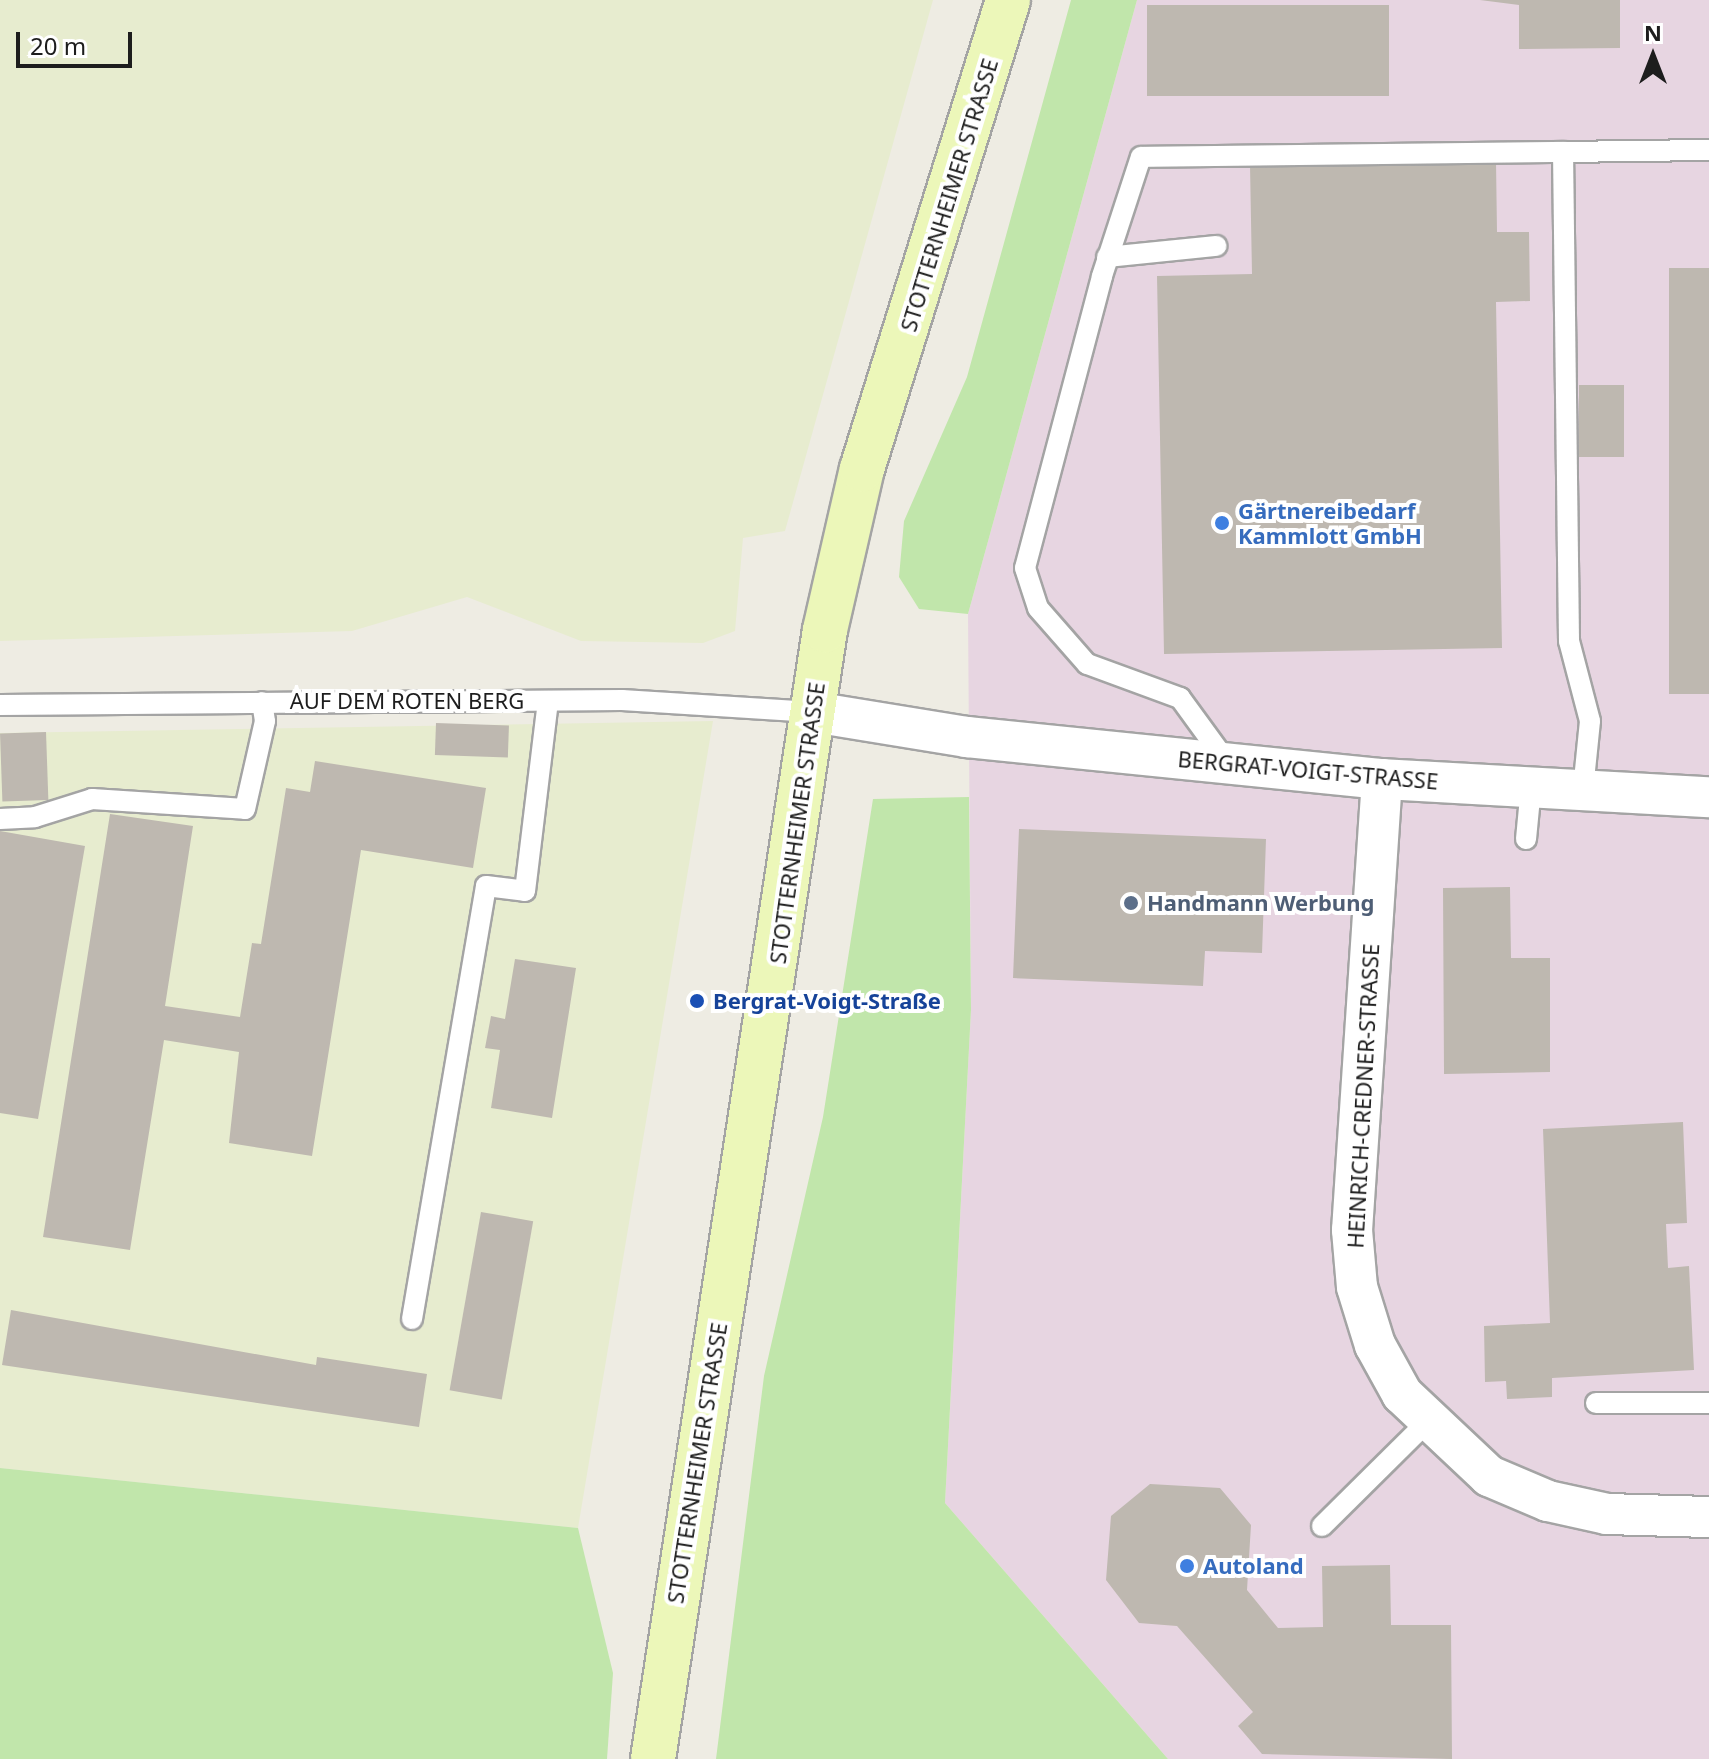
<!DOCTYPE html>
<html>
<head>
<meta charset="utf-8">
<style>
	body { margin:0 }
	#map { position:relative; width:1709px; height:1759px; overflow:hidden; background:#eeece3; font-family:"Noto Sans",sans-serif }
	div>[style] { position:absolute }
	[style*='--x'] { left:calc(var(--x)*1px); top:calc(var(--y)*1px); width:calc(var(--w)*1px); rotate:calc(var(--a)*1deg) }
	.industrial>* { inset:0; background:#e7d5e1 }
	.farmland>* { inset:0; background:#e7eccf }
	.grass>* { inset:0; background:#c1e6ab }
	.building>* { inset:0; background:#beb8b0; transform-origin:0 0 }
	.roads { filter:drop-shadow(2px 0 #a4a4a4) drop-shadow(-2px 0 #a4a4a4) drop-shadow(0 2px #a4a4a4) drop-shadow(0 -2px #a4a4a4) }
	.lane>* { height:20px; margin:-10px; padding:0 10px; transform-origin:10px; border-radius:10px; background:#fff }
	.street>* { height:40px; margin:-20px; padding:0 20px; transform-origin:20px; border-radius:20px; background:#fff }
	.secondary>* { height:44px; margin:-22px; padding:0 22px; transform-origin:22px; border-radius:22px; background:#ecf7b9 }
	.dots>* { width:22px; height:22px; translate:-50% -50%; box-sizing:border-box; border:4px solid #fff; border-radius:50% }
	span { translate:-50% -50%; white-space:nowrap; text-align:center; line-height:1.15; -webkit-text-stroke:8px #fff; paint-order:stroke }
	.street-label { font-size:22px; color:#1d1d1d }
	.shop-label { font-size:22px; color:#366cbe; font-weight:700 }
	.left { translate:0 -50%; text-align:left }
	.service-label { font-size:22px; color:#4e5e75; font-weight:700 }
	.transit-label { font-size:22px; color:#164399; font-weight:700 }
	.north { position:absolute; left:1613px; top:16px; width:80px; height:80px; -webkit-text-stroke:6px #fff; paint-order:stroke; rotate:0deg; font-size:22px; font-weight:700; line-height:32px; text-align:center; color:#1d1d1d }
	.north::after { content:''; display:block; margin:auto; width:28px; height:36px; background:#1d1d1d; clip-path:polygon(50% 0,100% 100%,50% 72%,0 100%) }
	.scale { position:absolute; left:16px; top:32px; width:116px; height:36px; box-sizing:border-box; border:4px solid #1d1d1d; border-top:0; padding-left:10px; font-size:24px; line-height:28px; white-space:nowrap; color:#1d1d1d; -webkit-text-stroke:6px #fff; paint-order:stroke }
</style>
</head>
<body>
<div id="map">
	<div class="industrial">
		<div style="clip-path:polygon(1137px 0,1709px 0,1709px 1759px,1168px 1759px,945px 1503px,971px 1010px,968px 614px)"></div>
	</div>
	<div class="farmland">
		<div style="clip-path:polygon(0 0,933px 0,785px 531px,743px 538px,735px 631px,703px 643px,581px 641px,467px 597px,352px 631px,0 641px)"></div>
		<div style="clip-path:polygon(713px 721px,578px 1528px,0 1468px,0 733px)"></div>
	</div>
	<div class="grass">
		<div style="clip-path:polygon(1071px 0,1137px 0,968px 614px,919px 609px,899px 577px,904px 521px,967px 377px)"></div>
		<div style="clip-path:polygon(969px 797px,971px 1010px,945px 1503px,1168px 1759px,716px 1759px,764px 1376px,823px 1117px,873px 799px)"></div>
		<div style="clip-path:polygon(0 1468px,578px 1528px,613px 1673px,607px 1759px,0 1759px)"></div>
	</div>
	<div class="building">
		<div style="clip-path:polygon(1480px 0,1620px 0,1620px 48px,1519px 49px,1519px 5px)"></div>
		<div style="left:1389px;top:5px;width:91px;height:242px;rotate:90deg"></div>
		<div style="clip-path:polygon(1496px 161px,1497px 232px,1529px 232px,1530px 301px,1496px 302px,1502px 648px,1164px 654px,1157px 276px,1252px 274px,1250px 165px)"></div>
		<div style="left:1669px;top:268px;width:40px;height:426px"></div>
		<div style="left:1624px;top:385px;width:72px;height:45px;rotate:90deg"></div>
		<div style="left:436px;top:723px;width:73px;height:32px;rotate:2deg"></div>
		<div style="left:46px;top:732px;width:68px;height:46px;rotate:88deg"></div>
		<div style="clip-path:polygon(315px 761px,486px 788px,473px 868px,361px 850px,312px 1156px,229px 1143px,239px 1052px,164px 1040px,130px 1250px,43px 1237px,110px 814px,193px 826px,165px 1006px,240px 1017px,252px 943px,261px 944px,286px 788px,310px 792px)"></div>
		<div style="clip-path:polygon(1019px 829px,1266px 839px,1262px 953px,1205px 951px,1203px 986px,1013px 978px)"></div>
		<div style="clip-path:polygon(0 831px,85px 846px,38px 1119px,0 1113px)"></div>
		<div style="clip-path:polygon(1510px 887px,1511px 958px,1550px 958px,1550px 1072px,1444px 1074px,1443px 888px)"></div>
		<div style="clip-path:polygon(515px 959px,576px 968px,552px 1118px,491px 1108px,500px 1050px,485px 1048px,491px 1016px,505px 1019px)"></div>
		<div style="clip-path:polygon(1683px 1122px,1687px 1223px,1666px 1224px,1668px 1268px,1689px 1266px,1694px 1370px,1552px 1378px,1552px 1397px,1507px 1399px,1506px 1381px,1485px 1382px,1484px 1326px,1550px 1323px,1543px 1129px)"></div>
		<div style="left:481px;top:1212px;width:53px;height:181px;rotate:10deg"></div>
		<div style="clip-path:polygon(11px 1310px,316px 1365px,317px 1357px,427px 1374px,419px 1427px,2px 1365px)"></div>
		<div style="clip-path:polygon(1150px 1484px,1220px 1488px,1251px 1525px,1247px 1590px,1278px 1628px,1323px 1627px,1322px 1566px,1390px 1565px,1391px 1625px,1451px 1625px,1452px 1759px,1262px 1754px,1238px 1726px,1253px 1712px,1177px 1626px,1139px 1623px,1106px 1580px,1111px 1516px)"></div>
	</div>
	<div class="roads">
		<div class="lane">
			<div style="--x:1107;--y:257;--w:110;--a:-5.8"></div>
			<div style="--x:0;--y:705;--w:622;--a:-0.46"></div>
			<div style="--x:622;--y:700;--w:191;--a:3.6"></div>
			<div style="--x:1226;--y:761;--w:78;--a:-126.1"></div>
			<div style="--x:1180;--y:698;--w:99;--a:-159.9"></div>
			<div style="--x:1087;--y:664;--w:74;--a:-131.2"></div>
			<div style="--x:1038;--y:608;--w:42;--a:-108"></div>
			<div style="--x:1025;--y:568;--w:302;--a:-75.2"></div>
			<div style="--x:1102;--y:276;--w:125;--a:-71.9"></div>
			<div style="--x:1141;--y:157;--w:422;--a:-0.7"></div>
			<div style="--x:1583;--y:790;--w:69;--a:-84.2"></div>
			<div style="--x:1590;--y:721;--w:83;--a:-104.7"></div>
			<div style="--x:1569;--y:641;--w:489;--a:-90.7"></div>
			<div style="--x:1563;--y:152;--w:146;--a:-0.8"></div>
			<div style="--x:0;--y:819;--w:35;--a:-3"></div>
			<div style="--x:35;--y:817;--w:60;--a:-17.5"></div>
			<div style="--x:92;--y:799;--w:153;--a:3.7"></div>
			<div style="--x:245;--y:809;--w:90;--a:-77.2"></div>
			<div style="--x:265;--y:721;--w:19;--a:-99"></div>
			<div style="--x:1526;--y:839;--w:52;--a:-84.5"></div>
			<div style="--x:412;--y:1319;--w:439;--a:-80.3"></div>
			<div style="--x:486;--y:886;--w:39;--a:7"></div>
			<div style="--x:525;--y:891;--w:191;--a:-83.1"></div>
			<div style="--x:1596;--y:1403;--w:113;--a:0"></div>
			<div style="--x:1322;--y:1526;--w:149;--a:-44.7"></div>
		</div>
		<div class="street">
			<div style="--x:813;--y:712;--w:156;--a:9.2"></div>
			<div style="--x:967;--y:737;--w:417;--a:5.8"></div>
			<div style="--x:1382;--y:779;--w:327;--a:3.2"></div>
			<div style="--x:1382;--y:779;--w:452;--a:93.8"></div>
			<div style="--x:1352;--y:1230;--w:57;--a:85"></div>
			<div style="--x:1357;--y:1287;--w:61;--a:72.8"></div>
			<div style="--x:1375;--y:1345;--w:56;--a:61.1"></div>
			<div style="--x:1402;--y:1394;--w:120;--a:43.3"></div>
			<div style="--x:1489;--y:1476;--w:64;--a:23"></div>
			<div style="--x:1548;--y:1501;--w:60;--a:12.4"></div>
			<div style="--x:1607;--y:1514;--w:102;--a:1.7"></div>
		</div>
		<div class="secondary">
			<div style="--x:653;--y:1759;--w:1142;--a:-81.34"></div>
			<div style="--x:825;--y:630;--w:165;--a:-77.1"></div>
			<div style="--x:862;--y:469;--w:491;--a:-72.7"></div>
		</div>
	</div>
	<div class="dots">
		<div style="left:1222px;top:523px;background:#3f7fe0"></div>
		<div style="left:1131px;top:903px;background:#5c6f8a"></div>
		<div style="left:697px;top:1001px;background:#1a4fb4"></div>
		<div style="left:1187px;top:1566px;background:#3f7fe0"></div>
	</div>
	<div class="street-label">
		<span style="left:949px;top:195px;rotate:-73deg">STOTTERNHEIMER STRASSE</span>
		<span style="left:407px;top:701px">AUF DEM ROTEN BERG</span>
		<span style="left:1308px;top:770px;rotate:5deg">BERGRAT-VOIGT-STRASSE</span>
		<span style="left:797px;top:823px;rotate:-82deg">STOTTERNHEIMER STRASSE</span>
		<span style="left:1363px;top:1096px;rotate:-87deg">HEINRICH-CREDNER-STRASSE</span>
		<span style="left:697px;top:1463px;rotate:-81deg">STOTTERNHEIMER STRASSE</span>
	</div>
	<div class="shop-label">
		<span class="left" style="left:1238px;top:523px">Gärtnereibedarf<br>Kammlott GmbH</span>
		<span class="left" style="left:1203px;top:1566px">Autoland</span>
	</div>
	<div class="service-label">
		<span class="left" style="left:1147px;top:903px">Handmann Werbung</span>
	</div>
	<div class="transit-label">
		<span class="left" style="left:713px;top:1001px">Bergrat-Voigt-Straße</span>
	</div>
	<div class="north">N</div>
	<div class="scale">20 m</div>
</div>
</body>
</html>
